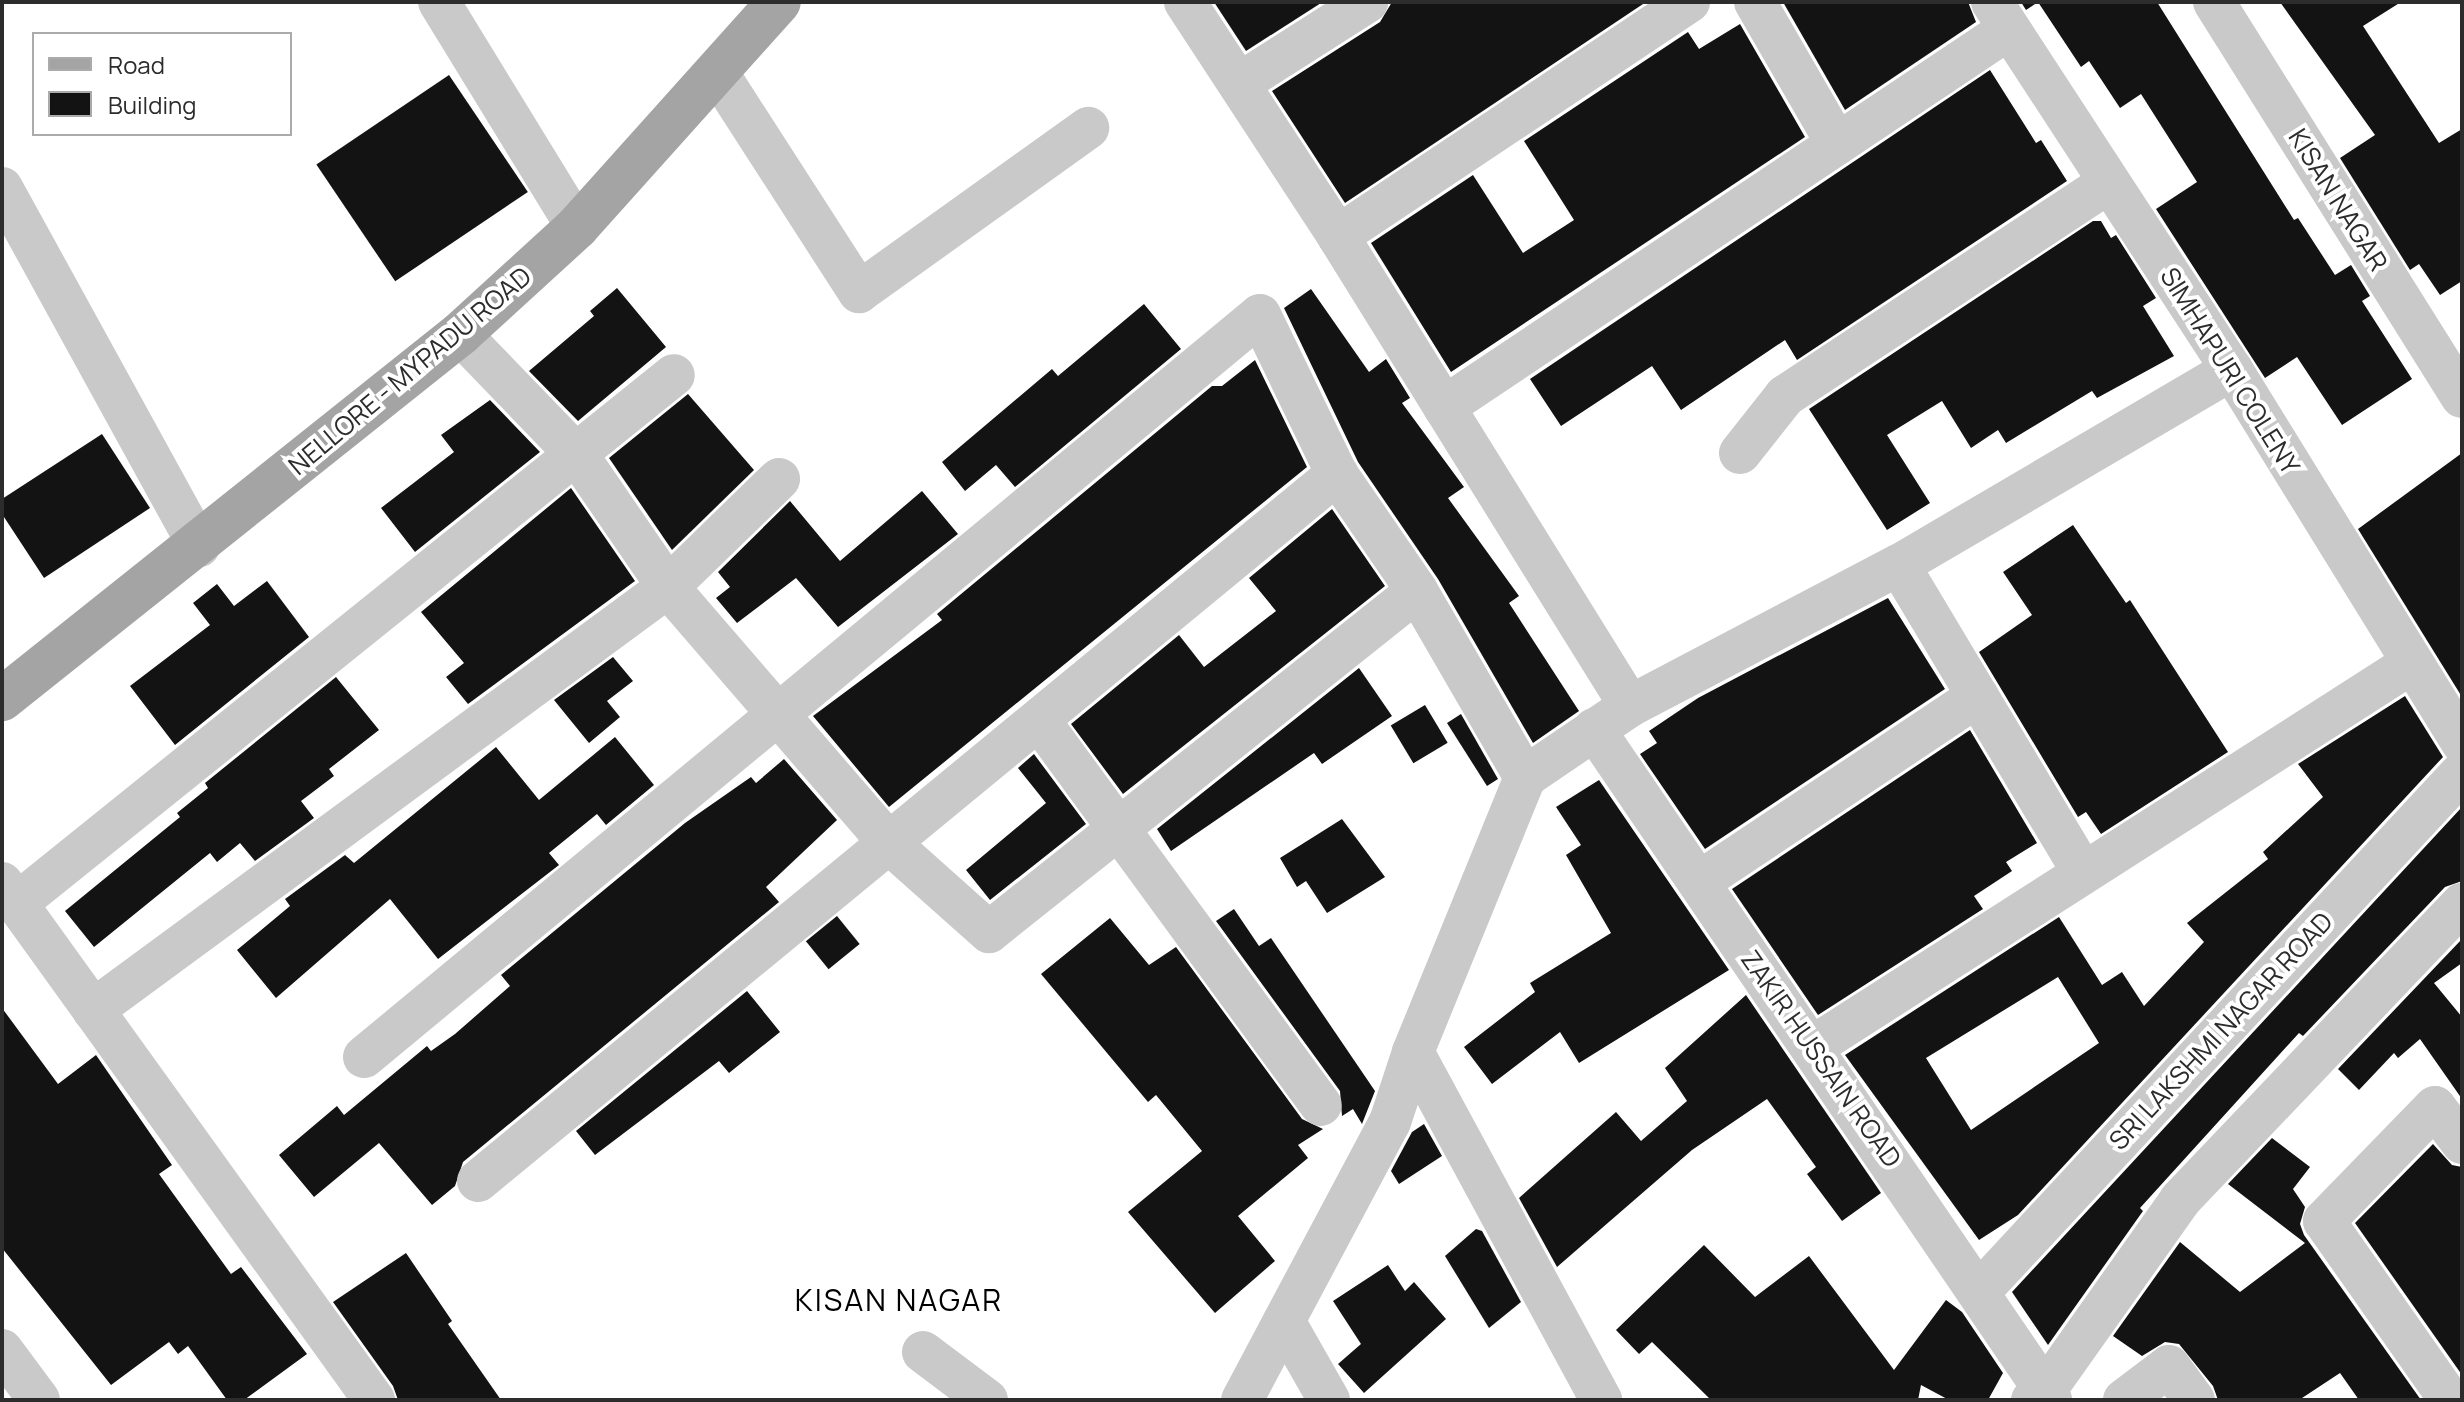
<!DOCTYPE html>
<html>
<head>
<meta charset="utf-8">
<style>
	body { margin:0 }
	#map { position:relative; width:2464px; height:1402px; overflow:hidden; background:#fff; font-family:Manrope,sans-serif }
	div>[style] { position:absolute }
	[style*='--x'] { left:calc(var(--x)*1px); top:calc(var(--y)*1px); width:calc(var(--w)*1px); rotate:calc(var(--a)*1deg) }
	.building>* { inset:0; background:#131313; transform-origin:0 0 }
	.minor>* { height:42px; margin:-21px; padding:0 21px; transform-origin:21px; border-radius:21px; background:#c9c9c9 }
	.major>* { height:44px; margin:-22px; padding:0 22px; transform-origin:22px; border-radius:22px; background:#a4a4a4 }
	span { translate:-50% -50%; white-space:nowrap; text-align:center; line-height:1.15; -webkit-text-stroke:8px #fff; paint-order:stroke }
	.street-label { font-size:26px; color:#2c2c2c }
	.quarter-label { font-size:30px; color:#000; letter-spacing:2px }
	.frame { position:absolute; inset:0; border:4px solid #2c2c2c; pointer-events:none }
	.legend { position:absolute; left:32px; top:32px; width:260px; height:104px; box-sizing:border-box; background:#fff; border:2px solid #ababab; margin:0; padding:10px 14px; list-style:none; font-size:24px; color:#2c2c2c }
	.legend li { display:flex; align-items:center; gap:16px; height:40px }
	.legend b { width:40px; border:2px solid #ababab }
</style>
</head>
<body>
<div id="map">
	<div class="building">
		<div style="clip-path:polygon(1214px 2px,1321px 2px,1321px 3px,1246px 51px)"></div>
		<div style="clip-path:polygon(1392px 2px,1646px 2px,1345px 203px,1272px 91px,1380px 22px)"></div>
		<div style="clip-path:polygon(1783px 2px,1968px 2px,1976px 22px,1845px 110px)"></div>
		<div style="clip-path:polygon(2021px 2px,2157px 2px,2294px 220px,2298px 218px,2335px 275px,2351px 265px,2370px 296px,2362px 301px,2412px 379px,2342px 425px,2297px 357px,2265px 378px,2156px 209px,2197px 182px,2141px 94px,2120px 108px,2089px 61px,2081px 67px,2038px 2px,2026px 10px)"></div>
		<div style="clip-path:polygon(2280px 2px,2401px 2px,2363px 26px,2439px 143px,2462px 129px,2462px 281px,2440px 295px,2419px 264px,2410px 270px,2340px 158px,2375px 135px)"></div>
		<div style="clip-path:polygon(1740px 24px,1805px 137px,1451px 372px,1371px 243px,1473px 175px,1523px 253px,1574px 220px,1524px 141px,1688px 32px,1699px 49px)"></div>
		<div style="clip-path:polygon(1990px 70px,2036px 143px,2041px 140px,2067px 181px,1797px 360px,1785px 340px,1681px 410px,1652px 366px,1561px 426px,1530px 379px)"></div>
		<div style="left:449px;top:75px;width:141px;height:160px;rotate:56deg"></div>
		<div style="clip-path:polygon(2093px 221px,2101px 221px,2111px 238px,2116px 235px,2156px 298px,2143px 306px,2174px 356px,2097px 398px,2092px 391px,2006px 443px,1998px 430px,1971px 448px,1942px 401px,1887px 435px,1930px 503px,1887px 530px,1809px 409px)"></div>
		<div style="clip-path:polygon(617px 288px,666px 347px,578px 421px,529px 371px,594px 316px,590px 311px)"></div>
		<div style="clip-path:polygon(1311px 289px,1369px 372px,1386px 359px,1410px 398px,1402px 403px,1464px 487px,1448px 498px,1519px 596px,1509px 603px,1579px 711px,1533px 743px,1438px 579px,1358px 462px,1284px 308px)"></div>
		<div style="clip-path:polygon(1144px 304px,1181px 349px,1015px 487px,996px 465px,965px 491px,942px 462px,1052px 369px,1058px 376px)"></div>
		<div style="clip-path:polygon(1255px 360px,1307px 467px,889px 807px,813px 716px,942px 620px,937px 614px,1212px 386px,1222px 386px)"></div>
		<div style="clip-path:polygon(688px 394px,754px 470px,672px 550px,609px 458px)"></div>
		<div style="clip-path:polygon(490px 400px,540px 452px,415px 552px,381px 508px,454px 452px,441px 435px)"></div>
		<div style="clip-path:polygon(102px 434px,150px 508px,44px 578px,2px 514px,2px 499px)"></div>
		<div style="clip-path:polygon(2462px 453px,2462px 697px,2358px 529px)"></div>
		<div style="clip-path:polygon(571px 488px,635px 581px,468px 704px,446px 677px,464px 663px,421px 612px)"></div>
		<div style="clip-path:polygon(922px 491px,958px 534px,838px 627px,796px 578px,737px 623px,716px 598px,730px 587px,718px 572px,790px 501px,840px 561px)"></div>
		<div style="clip-path:polygon(1332px 509px,1385px 586px,1123px 794px,1071px 724px,1179px 635px,1204px 667px,1276px 611px,1249px 578px)"></div>
		<div style="clip-path:polygon(2073px 525px,2126px 603px,2130px 600px,2228px 752px,2101px 834px,2086px 812px,2078px 817px,1979px 652px,2032px 615px,2003px 572px)"></div>
		<div style="clip-path:polygon(267px 581px,309px 637px,175px 745px,130px 686px,210px 625px,193px 603px,217px 584px,234px 606px)"></div>
		<div style="clip-path:polygon(1888px 598px,1945px 689px,1705px 849px,1640px 754px,1657px 743px,1649px 731px,1698px 698px)"></div>
		<div style="clip-path:polygon(613px 657px,633px 681px,607px 701px,620px 717px,589px 743px,554px 700px)"></div>
		<div style="clip-path:polygon(1359px 668px,1392px 716px,1322px 764px,1314px 753px,1171px 851px,1157px 829px)"></div>
		<div style="clip-path:polygon(336px 677px,379px 730px,329px 769px,334px 776px,301px 801px,314px 818px,255px 861px,240px 843px,217px 862px,210px 853px,94px 947px,65px 911px,180px 817px,177px 813px,208px 788px,205px 783px)"></div>
		<div style="clip-path:polygon(evenodd,2405px 696px,2443px 757px,2018px 1215px,1979px 1240px,1845px 1055px,2059px 917px,2102px 985px,2122px 972px,2144px 1006px,2204px 942px,2187px 923px,2268px 859px,2263px 852px,2323px 797px,2298px 764px,2405px 696px,2058px 977px,2099px 1043px,1971px 1130px,1926px 1058px,2058px 977px)"></div>
		<div style="left:1425px;top:705px;width:44px;height:40px;rotate:59deg"></div>
		<div style="clip-path:polygon(1461px 714px,1498px 779px,1487px 786px,1447px 723px)"></div>
		<div style="clip-path:polygon(1970px 730px,2037px 843px,2006px 862px,2012px 871px,1974px 896px,1983px 909px,1818px 1015px,1732px 889px)"></div>
		<div style="clip-path:polygon(615px 737px,654px 785px,606px 825px,597px 814px,549px 853px,559px 865px,438px 959px,390px 899px,276px 998px,237px 950px,290px 906px,285px 899px,345px 855px,354px 863px,496px 747px,539px 800px)"></div>
		<div style="clip-path:polygon(1034px 754px,1086px 824px,990px 900px,966px 870px,1046px 803px,1018px 768px)"></div>
		<div style="clip-path:polygon(784px 759px,837px 820px,766px 887px,779px 902px,463px 1162px,455px 1186px,432px 1205px,379px 1143px,314px 1197px,279px 1155px,337px 1106px,344px 1115px,427px 1046px,431px 1051px,455px 1034px,510px 986px,501px 975px,685px 823px,751px 777px,756px 783px)"></div>
		<div style="clip-path:polygon(1599px 780px,1729px 970px,1579px 1063px,1560px 1032px,1492px 1084px,1464px 1047px,1535px 992px,1530px 983px,1611px 933px,1566px 855px,1581px 845px,1556px 807px)"></div>
		<div style="clip-path:polygon(2462px 807px,2462px 881px,2445px 887px,2303px 1036px,2299px 1033px,2140px 1208px,2143px 1211px,2048px 1345px,2012px 1292px)"></div>
		<div style="clip-path:polygon(1342px 819px,1385px 877px,1327px 913px,1306px 881px,1297px 887px,1280px 858px)"></div>
		<div style="clip-path:polygon(1234px 909px,1259px 946px,1271px 938px,1375px 1091px,1362px 1124px,1353px 1109px,1342px 1116px,1340px 1091px,1216px 921px)"></div>
		<div style="left:837px;top:916px;width:36px;height:40px;rotate:51deg"></div>
		<div style="clip-path:polygon(1110px 918px,1149px 965px,1176px 947px,1302px 1119px,1323px 1129px,1298px 1145px,1308px 1158px,1238px 1216px,1275px 1261px,1215px 1313px,1128px 1212px,1202px 1151px,1156px 1095px,1148px 1102px,1041px 974px)"></div>
		<div style="clip-path:polygon(2462px 939px,2462px 963px,2434px 983px,2462px 1017px,2462px 1099px,2420px 1039px,2398px 1058px,2394px 1053px,2359px 1090px,2338px 1069px)"></div>
		<div style="clip-path:polygon(747px 991px,780px 1032px,729px 1073px,719px 1061px,595px 1155px,576px 1131px)"></div>
		<div style="clip-path:polygon(1746px 995px,1881px 1193px,1842px 1221px,1807px 1174px,1816px 1167px,1767px 1099px,1692px 1150px,1557px 1267px,1519px 1198px,1616px 1112px,1641px 1141px,1687px 1101px,1665px 1068px)"></div>
		<div style="clip-path:polygon(2px 1008px,58px 1084px,96px 1055px,172px 1165px,159px 1174px,231px 1274px,241px 1267px,307px 1354px,244px 1400px,227px 1400px,188px 1346px,178px 1354px,169px 1342px,111px 1385px,2px 1248px)"></div>
		<div style="clip-path:polygon(1424px 1124px,1442px 1156px,1399px 1184px,1391px 1171px,1412px 1132px)"></div>
		<div style="clip-path:polygon(2272px 1138px,2310px 1167px,2293px 1189px,2305px 1207px,2300px 1224px,2304px 1235px,2421px 1400px,2359px 1400px,2340px 1373px,2299px 1400px,2218px 1400px,2213px 1386px,2179px 1344px,2165px 1342px,2142px 1356px,2113px 1336px,2180px 1242px,2240px 1292px,2305px 1243px,2228px 1184px)"></div>
		<div style="clip-path:polygon(2433px 1144px,2452px 1165px,2462px 1167px,2462px 1375px,2355px 1223px)"></div>
		<div style="clip-path:polygon(1476px 1229px,1482px 1231px,1521px 1302px,1489px 1328px,1445px 1256px)"></div>
		<div style="clip-path:polygon(1704px 1245px,1755px 1297px,1809px 1256px,1894px 1370px,1946px 1300px,1962px 1312px,2003px 1373px,1988px 1400px,1949px 1400px,1921px 1385px,1918px 1400px,1711px 1400px,1652px 1342px,1639px 1354px,1616px 1330px)"></div>
		<div style="clip-path:polygon(406px 1253px,452px 1321px,448px 1324px,501px 1400px,398px 1400px,393px 1386px,333px 1302px)"></div>
		<div style="clip-path:polygon(1388px 1265px,1405px 1291px,1414px 1282px,1446px 1319px,1364px 1393px,1338px 1364px,1361px 1344px,1333px 1301px)"></div>
	</div>
	<div class="minor">
		<div style="--x:439;--y:2;--w:264;--a:58.5"></div>
		<div style="--x:1185;--y:2;--w:280;--a:56.8"></div>
		<div style="--x:1338;--y:236;--w:553;--a:58.15"></div>
		<div style="--x:1755;--y:2;--w:164;--a:60"></div>
		<div style="--x:1992;--y:2;--w:439;--a:56.9"></div>
		<div style="--x:2232;--y:370;--w:438;--a:58.3"></div>
		<div style="--x:2214;--y:2;--w:466;--a:57.9"></div>
		<div style="--x:717;--y:72;--w:262;--a:57.2"></div>
		<div style="--x:859;--y:292;--w:282;--a:-35.6"></div>
		<div style="--x:1240;--y:83;--w:151;--a:-32.5"></div>
		<div style="--x:2;--y:188;--w:409;--a:61.2"></div>
		<div style="--x:1338;--y:236;--w:422;--a:-33.7"></div>
		<div style="--x:460;--y:334;--w:170;--a:46"></div>
		<div style="--x:578;--y:456;--w:159;--a:55.5"></div>
		<div style="--x:668;--y:587;--w:338;--a:49.2"></div>
		<div style="--x:889;--y:843;--w:134;--a:41.7"></div>
		<div style="--x:989;--y:932;--w:547;--a:-38.55"></div>
		<div style="--x:1444;--y:407;--w:680;--a:-33.78"></div>
		<div style="--x:1740;--y:453;--w:73;--a:-51.7"></div>
		<div style="--x:1785;--y:396;--w:388;--a:-33.4"></div>
		<div style="--x:1899;--y:565;--w:358;--a:59.1"></div>
		<div style="--x:1039;--y:720;--w:477;--a:53.8"></div>
		<div style="--x:1594;--y:729;--w:812;--a:55.74"></div>
		<div style="--x:1699;--y:882;--w:335;--a:-33.7"></div>
		<div style="--x:2;--y:883;--w:637;--a:54.26"></div>
		<div style="--x:16;--y:904;--w:844;--a:-38.8"></div>
		<div style="--x:93;--y:1010;--w:714;--a:-36.34"></div>
		<div style="--x:668;--y:587;--w:155;--a:-44.2"></div>
		<div style="--x:1812;--y:1047;--w:712;--a:-32.62"></div>
		<div style="--x:1413;--y:1052;--w:396;--a:61.6"></div>
		<div style="--x:364;--y:1057;--w:1163;--a:-39.63"></div>
		<div style="--x:1260;--y:315;--w:177;--a:64.2"></div>
		<div style="--x:1337;--y:474;--w:142;--a:55.6"></div>
		<div style="--x:1417;--y:591;--w:215;--a:59.9"></div>
		<div style="--x:478;--y:1181;--w:1113;--a:-39.46"></div>
		<div style="--x:1981;--y:1290;--w:707;--a:-47.12"></div>
		<div style="--x:1284;--y:1321;--w:91;--a:60.3"></div>
		<div style="--x:2;--y:1350;--w:62;--a:53.5"></div>
		<div style="--x:923;--y:1352;--w:80;--a:36.9"></div>
		<div style="--x:1242;--y:1400;--w:315;--a:-62"></div>
		<div style="--x:1390;--y:1122;--w:74;--a:-71.8"></div>
		<div style="--x:1413;--y:1052;--w:297;--a:-67.8"></div>
		<div style="--x:1525;--y:777;--w:127;--a:-34.1"></div>
		<div style="--x:1630;--y:706;--w:304;--a:-27.7"></div>
		<div style="--x:1899;--y:565;--w:386;--a:-30.4"></div>
		<div style="--x:2032;--y:1400;--w:16;--a:-35"></div>
		<div style="--x:2045;--y:1391;--w:234;--a:-54.7"></div>
		<div style="--x:2180;--y:1200;--w:409;--a:-46.4"></div>
		<div style="--x:2124;--y:1400;--w:56;--a:-37.1"></div>
		<div style="--x:2169;--y:1366;--w:42;--a:53.7"></div>
		<div style="--x:2450;--y:1400;--w:219;--a:-125.1"></div>
		<div style="--x:2324;--y:1221;--w:159;--a:-45.8"></div>
		<div style="--x:2435;--y:1107;--w:45;--a:53.1"></div>
	</div>
	<div class="major">
		<div style="--x:2;--y:699;--w:586;--a:-38.55"></div>
		<div style="--x:460;--y:334;--w:159;--a:-42.4"></div>
		<div style="--x:577;--y:227;--w:302;--a:-48.1"></div>
	</div>
	<div class="street-label">
		<span style="left:2338px;top:200px;rotate:58deg">KISAN NAGAR</span>
		<span style="left:410px;top:371px;rotate:-40deg">NELLORE - MYPADU ROAD</span>
		<span style="left:2230px;top:371px;rotate:58deg">SIMHAPURI COLENY</span>
		<span style="left:2221px;top:1031px;rotate:-47deg">SRI LAKSHMI NAGAR ROAD</span>
		<span style="left:1821px;top:1059px;rotate:55deg">ZAKIR HUSSAIN ROAD</span>
	</div>
	<div class="quarter-label">
		<span style="left:899px;top:1300px">KISAN NAGAR</span>
	</div>
	<div class="frame"></div>
	<ul class="legend">
	<li><b style="height:10px;background:#a4a4a4"></b>Road</li>
	<li><b style="height:22px;background:#131313"></b>Building</li>
	</ul>
</div>
</body>
</html>
